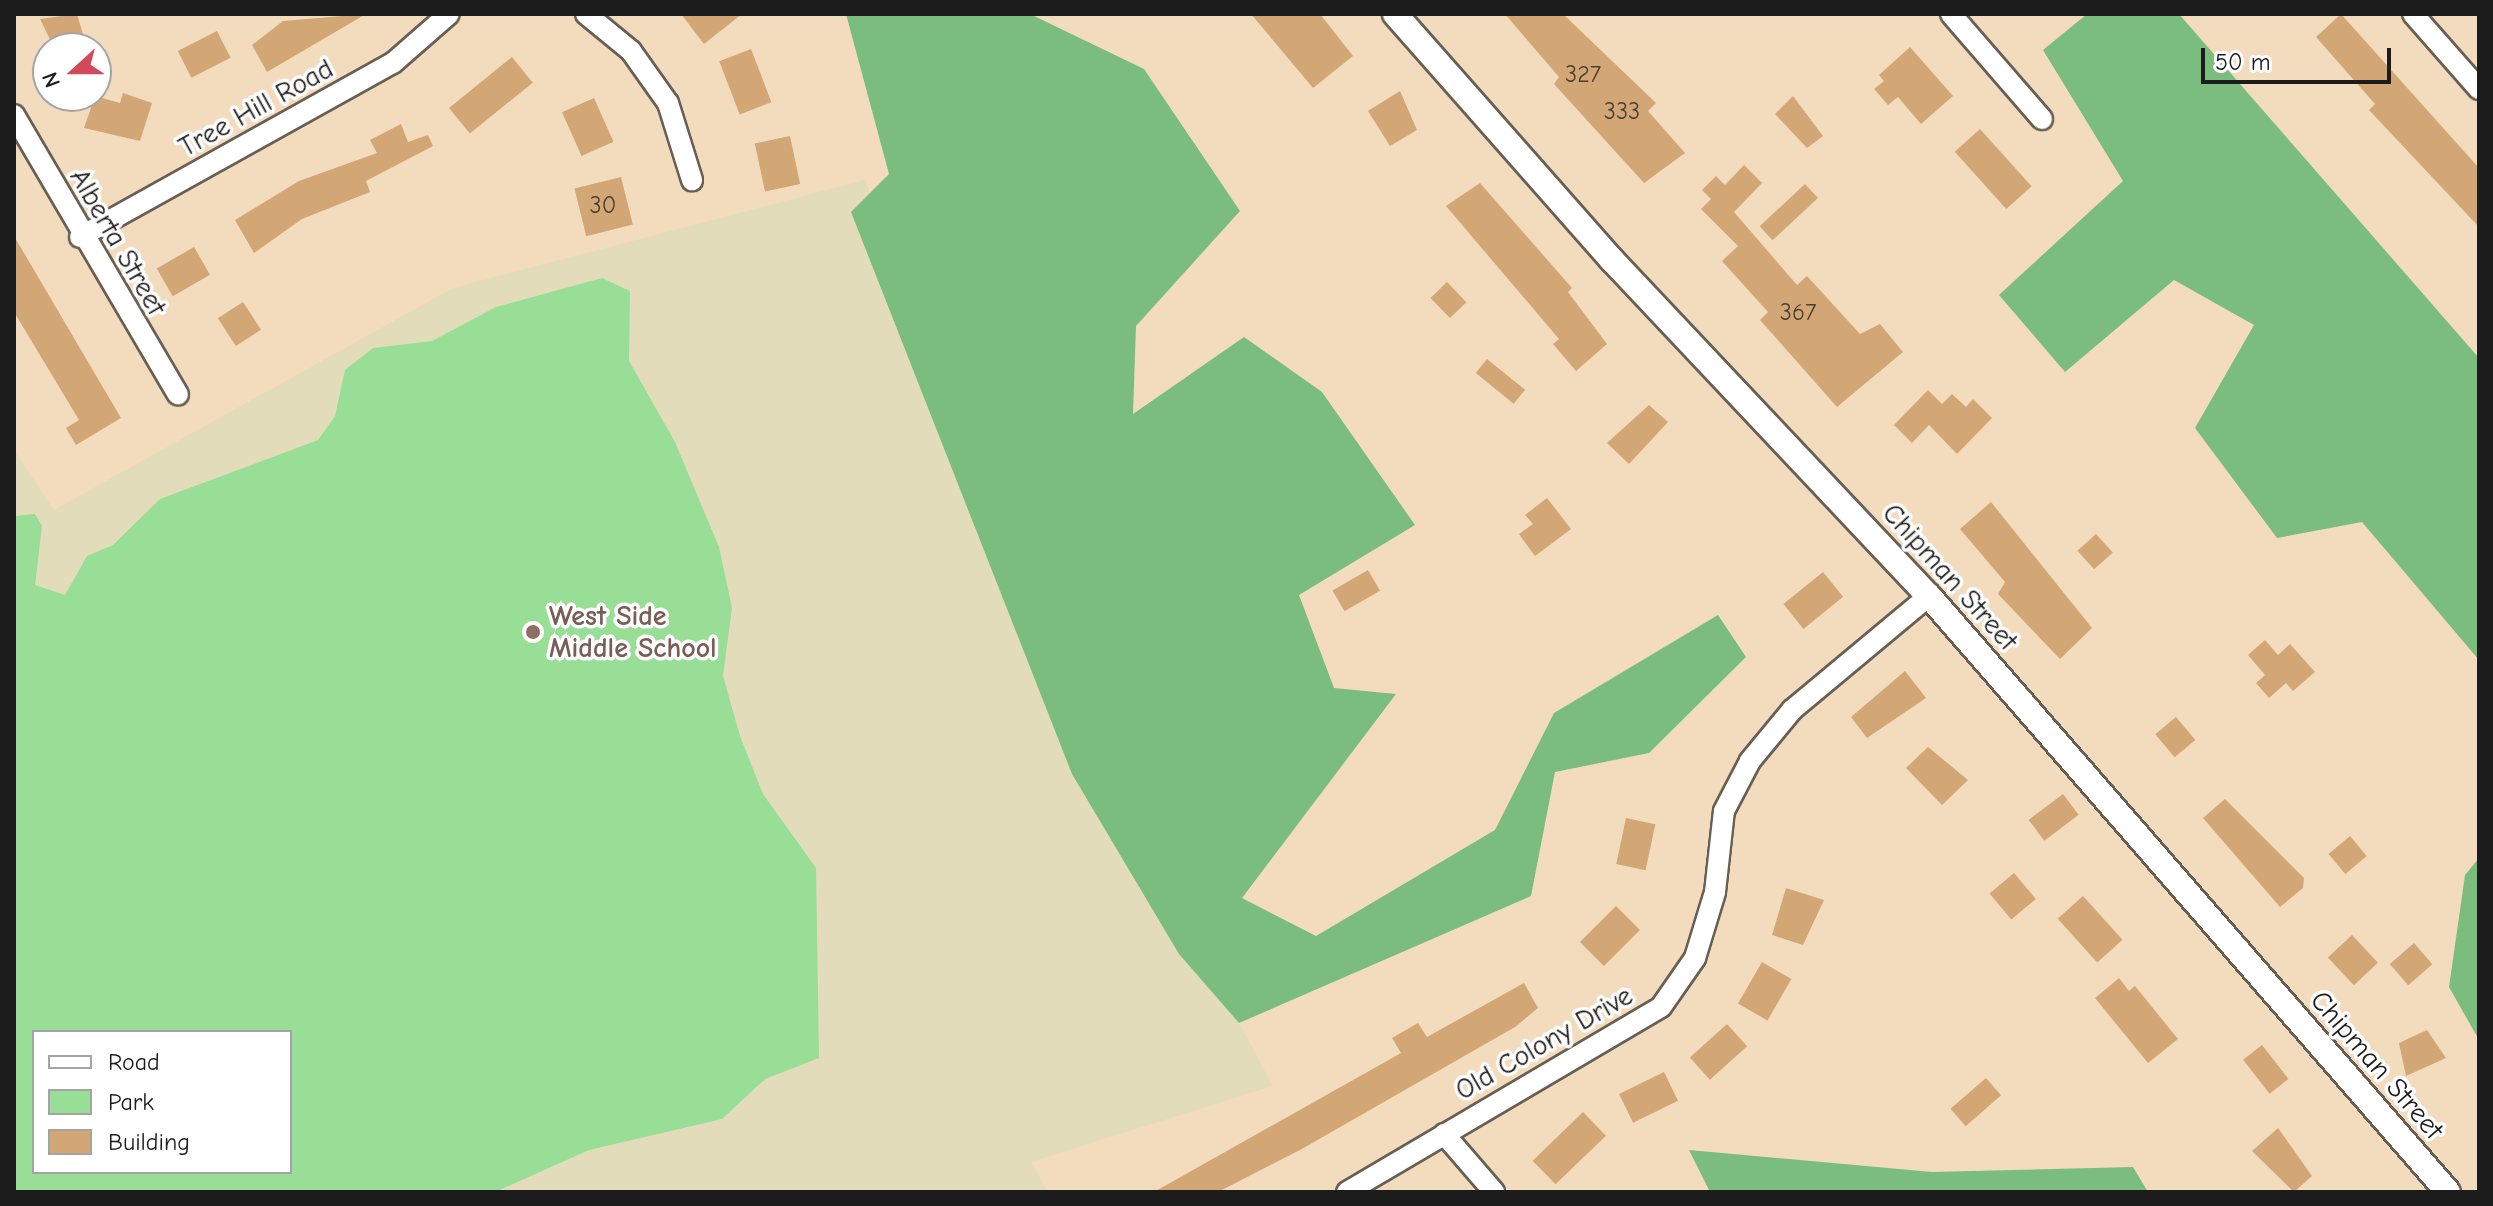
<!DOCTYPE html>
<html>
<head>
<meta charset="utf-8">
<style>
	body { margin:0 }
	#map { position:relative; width:2493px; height:1206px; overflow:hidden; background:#f2dcbd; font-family:"Comic Neue",sans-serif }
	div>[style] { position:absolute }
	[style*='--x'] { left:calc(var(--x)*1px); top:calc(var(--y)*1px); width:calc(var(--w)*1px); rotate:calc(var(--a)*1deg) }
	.built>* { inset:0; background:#e2dcba }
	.green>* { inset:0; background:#99de96 }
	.forest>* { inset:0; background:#7abd7f }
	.building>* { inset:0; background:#d3a676; transform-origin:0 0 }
	.roads { filter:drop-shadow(2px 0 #675f54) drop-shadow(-2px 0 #675f54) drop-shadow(0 2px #675f54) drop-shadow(0 -2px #675f54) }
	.minor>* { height:20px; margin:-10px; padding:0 10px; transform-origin:10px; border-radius:10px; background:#fff }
	.tertiary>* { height:24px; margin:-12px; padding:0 12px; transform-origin:12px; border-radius:12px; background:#fff }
	.dots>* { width:22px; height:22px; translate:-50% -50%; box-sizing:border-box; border:4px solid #fff; border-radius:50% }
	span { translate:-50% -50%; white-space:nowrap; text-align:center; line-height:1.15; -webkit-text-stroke:7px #fff; paint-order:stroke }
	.number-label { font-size:24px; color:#4a3e32 }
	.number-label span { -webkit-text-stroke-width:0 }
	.street-label { font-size:28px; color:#1c1c1c }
	.education-label { font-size:28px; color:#785e54; font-weight:700 }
	.left { translate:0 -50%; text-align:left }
	.frame { position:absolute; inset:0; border:16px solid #1c1c1c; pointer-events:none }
	.legend { position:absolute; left:32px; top:1030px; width:260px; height:144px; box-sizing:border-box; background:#fff; border:2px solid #a4a4a4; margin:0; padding:10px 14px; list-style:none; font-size:24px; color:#1c1c1c }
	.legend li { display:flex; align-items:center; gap:16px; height:40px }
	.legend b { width:40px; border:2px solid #a4a4a4 }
	.north { position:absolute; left:32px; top:32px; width:80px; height:80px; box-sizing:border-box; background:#fff; border:2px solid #a4a4a4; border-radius:50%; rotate:249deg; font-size:22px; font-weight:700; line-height:32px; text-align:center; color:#1c1c1c }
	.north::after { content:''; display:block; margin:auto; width:28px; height:36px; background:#d1495b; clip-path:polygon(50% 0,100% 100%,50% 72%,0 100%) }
	.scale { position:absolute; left:2201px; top:48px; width:190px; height:36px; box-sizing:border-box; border:4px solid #1c1c1c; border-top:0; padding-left:10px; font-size:24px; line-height:28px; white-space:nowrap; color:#1c1c1c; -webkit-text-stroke:6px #fff; paint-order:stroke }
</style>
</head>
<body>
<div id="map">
	<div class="built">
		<div style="clip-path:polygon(evenodd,865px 180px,1126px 812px,1273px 1086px,1031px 1162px,1048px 1192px,14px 1192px,14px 450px,54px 510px,453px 288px,865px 180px,34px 1032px,290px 1032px,290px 1172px,34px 1172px,34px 1032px)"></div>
	</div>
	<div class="green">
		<div style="clip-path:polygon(evenodd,602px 278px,630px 291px,629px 361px,675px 442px,719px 547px,732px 608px,723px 676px,740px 736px,763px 794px,816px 868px,819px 1058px,765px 1079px,722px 1119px,589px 1150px,495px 1192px,14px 1192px,14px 516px,35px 514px,42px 526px,35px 585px,65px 595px,87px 556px,113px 545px,160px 499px,318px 440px,335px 416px,345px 370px,373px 348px,432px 341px,496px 307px,602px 278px,34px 1032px,290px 1032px,290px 1172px,34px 1172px,34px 1032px)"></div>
	</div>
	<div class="forest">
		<div style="clip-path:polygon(846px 14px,1030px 14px,1144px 69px,1240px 211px,1136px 326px,1133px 414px,1244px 337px,1322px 392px,1415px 525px,1299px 595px,1334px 688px,1396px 694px,1242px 898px,1316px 936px,1495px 830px,1554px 713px,1718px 615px,1746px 657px,1649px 753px,1555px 772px,1531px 896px,1239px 1023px,1179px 954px,1072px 774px,851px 212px,889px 174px)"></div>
		<div style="clip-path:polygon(2087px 14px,2179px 14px,2479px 358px,2479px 660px,2362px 522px,2277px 538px,2195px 428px,2254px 325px,2174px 280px,2065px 372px,1999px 295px,2123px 181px,2043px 50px)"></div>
		<div style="clip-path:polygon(2479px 858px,2479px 1040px,2449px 987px,2465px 875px)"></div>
		<div style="clip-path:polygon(1689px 1150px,1932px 1172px,2133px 1167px,2148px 1192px,1710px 1192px)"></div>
	</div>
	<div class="building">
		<div style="clip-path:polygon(77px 14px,87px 48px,54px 48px,40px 19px)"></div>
		<div style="clip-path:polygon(366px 14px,267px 72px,252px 45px,283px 21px)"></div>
		<div style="clip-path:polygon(681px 14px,742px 14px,704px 44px)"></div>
		<div style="clip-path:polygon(1251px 14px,1320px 14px,1353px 56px,1313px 88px)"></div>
		<div style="clip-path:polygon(1505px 14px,1563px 14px,1656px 103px,1648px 111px,1685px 153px,1644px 183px,1554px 84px,1559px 77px)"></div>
		<div style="clip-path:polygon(2341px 14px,2479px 168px,2479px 227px,2369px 110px,2375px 104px,2316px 37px)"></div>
		<div style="left:217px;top:31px;width:30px;height:44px;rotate:63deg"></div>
		<div style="clip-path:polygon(1910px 47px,1953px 96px,1921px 124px,1898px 97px,1888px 105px,1874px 89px,1884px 81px,1879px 75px)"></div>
		<div style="left:751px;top:49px;width:57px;height:34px;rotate:69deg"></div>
		<div style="left:512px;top:57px;width:33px;height:81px;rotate:51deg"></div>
		<div style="clip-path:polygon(1400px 91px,1417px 130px,1390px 146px,1368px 111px)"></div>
		<div style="clip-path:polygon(123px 93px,152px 103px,140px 141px,84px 128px,95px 96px,120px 103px)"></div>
		<div style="clip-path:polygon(1793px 96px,1823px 136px,1807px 148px,1775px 114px)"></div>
		<div style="left:594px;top:98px;width:48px;height:35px;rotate:66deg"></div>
		<div style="clip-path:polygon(401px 124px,408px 142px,428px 135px,433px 146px,366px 181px,370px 192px,302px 219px,254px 253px,235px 220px,299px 181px,377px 153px,370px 140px)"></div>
		<div style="left:1980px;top:129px;width:77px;height:34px;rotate:48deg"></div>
		<div style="left:790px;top:136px;width:49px;height:36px;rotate:78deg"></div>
		<div style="clip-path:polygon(1744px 165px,1762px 183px,1734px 212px,1797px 285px,1807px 276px,1860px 334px,1880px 324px,1903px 352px,1837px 407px,1760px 320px,1768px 312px,1722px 261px,1738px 246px,1701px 209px,1711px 199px,1702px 190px,1716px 176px,1725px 185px)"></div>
		<div style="left:621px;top:177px;width:49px;height:48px;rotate:76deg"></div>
		<div style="clip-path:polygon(1480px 183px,1572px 288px,1568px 292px,1607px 344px,1576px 371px,1553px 344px,1559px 339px,1446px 206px)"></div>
		<div style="left:1805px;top:184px;width:19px;height:62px;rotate:47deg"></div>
		<div style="clip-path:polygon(14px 236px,121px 418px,76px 445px,66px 428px,79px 420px,14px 312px)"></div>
		<div style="left:194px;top:247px;width:32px;height:43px;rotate:60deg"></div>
		<div style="left:1447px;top:282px;width:28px;height:23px;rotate:46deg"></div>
		<div style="left:243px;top:302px;width:33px;height:30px;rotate:57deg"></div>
		<div style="left:1487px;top:359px;width:49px;height:18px;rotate:39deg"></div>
		<div style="clip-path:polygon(1928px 390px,1942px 404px,1952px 394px,1966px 407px,1973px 399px,1992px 418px,1957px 454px,1929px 425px,1912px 443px,1894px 425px)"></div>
		<div style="clip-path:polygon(1649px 405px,1668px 422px,1629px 464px,1607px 443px)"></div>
		<div style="clip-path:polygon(1547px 498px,1571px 529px,1535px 556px,1519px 534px,1533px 524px,1525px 515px)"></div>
		<div style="clip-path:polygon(1991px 502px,2092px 628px,2060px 659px,1998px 594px,2005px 582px,1960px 529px)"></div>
		<div style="left:2096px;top:534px;width:25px;height:25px;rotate:48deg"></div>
		<div style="left:1368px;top:570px;width:24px;height:41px;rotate:60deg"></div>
		<div style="left:1823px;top:572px;width:32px;height:51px;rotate:51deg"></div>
		<div style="clip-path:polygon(2265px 640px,2278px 655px,2290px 644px,2315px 672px,2293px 691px,2286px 683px,2269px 698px,2256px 683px,2265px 675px,2248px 655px)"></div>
		<div style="clip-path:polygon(1905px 671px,1926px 698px,1867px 738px,1851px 717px)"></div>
		<div style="left:2176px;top:717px;width:30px;height:27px;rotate:50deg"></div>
		<div style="clip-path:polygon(1928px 747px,1968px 780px,1942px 805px,1906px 768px)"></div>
		<div style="left:2063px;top:794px;width:26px;height:43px;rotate:53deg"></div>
		<div style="clip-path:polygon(2225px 799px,2304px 878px,2303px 888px,2280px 907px,2203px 818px)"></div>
		<div style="left:1626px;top:818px;width:30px;height:47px;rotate:12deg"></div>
		<div style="left:2350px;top:836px;width:26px;height:28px;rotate:50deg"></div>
		<div style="left:2014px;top:873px;width:34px;height:32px;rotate:50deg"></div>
		<div style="clip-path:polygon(1786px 888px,1824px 900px,1803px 945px,1772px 935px)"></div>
		<div style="left:2083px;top:896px;width:59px;height:34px;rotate:48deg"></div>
		<div style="left:1616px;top:906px;width:34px;height:51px;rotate:45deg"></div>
		<div style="left:2352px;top:935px;width:38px;height:33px;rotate:47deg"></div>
		<div style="left:2414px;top:943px;width:28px;height:32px;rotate:49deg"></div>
		<div style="left:1762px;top:962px;width:34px;height:48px;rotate:30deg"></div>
		<div style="clip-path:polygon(2119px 978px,2129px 991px,2135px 986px,2178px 1039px,2148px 1063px,2095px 998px)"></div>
		<div style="clip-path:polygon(1524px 983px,1538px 1008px,1515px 1027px,1300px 1150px,1218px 1192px,1154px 1192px,1401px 1053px,1392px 1038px,1418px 1023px,1427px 1037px)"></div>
		<div style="left:1727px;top:1024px;width:30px;height:50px;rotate:48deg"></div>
		<div style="clip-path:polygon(2427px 1030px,2446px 1058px,2406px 1076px,2399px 1043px)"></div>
		<div style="left:2262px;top:1045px;width:43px;height:24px;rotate:52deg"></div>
		<div style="left:1664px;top:1072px;width:32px;height:50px;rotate:64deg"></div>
		<div style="left:1986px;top:1078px;width:23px;height:47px;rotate:49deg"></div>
		<div style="left:1583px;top:1112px;width:33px;height:70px;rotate:46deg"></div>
		<div style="clip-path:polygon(2278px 1128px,2312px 1176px,2294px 1192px,2252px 1151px)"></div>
	</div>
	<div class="roads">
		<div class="minor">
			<div style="--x:586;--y:14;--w:58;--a:39.4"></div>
			<div style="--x:631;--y:51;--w:64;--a:54.6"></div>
			<div style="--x:668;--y:103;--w:81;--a:72.7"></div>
			<div style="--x:1951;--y:14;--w:139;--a:49.1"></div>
			<div style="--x:2413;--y:14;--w:100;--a:48.7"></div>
			<div style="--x:14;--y:115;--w:324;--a:59.6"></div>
			<div style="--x:80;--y:237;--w:358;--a:-29.1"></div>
			<div style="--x:393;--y:63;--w:74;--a:-41.2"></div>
			<div style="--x:1444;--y:1134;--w:77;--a:49.2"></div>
			<div style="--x:1347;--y:1192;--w:364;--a:-30.5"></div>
			<div style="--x:1661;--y:1007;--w:60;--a:-55.2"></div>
			<div style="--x:1695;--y:958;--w:69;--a:-73.1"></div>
			<div style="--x:1715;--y:892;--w:81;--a:-83.7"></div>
			<div style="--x:1724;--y:811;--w:56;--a:-62.5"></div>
			<div style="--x:1750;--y:761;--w:66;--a:-50.5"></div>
			<div style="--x:1792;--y:710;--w:178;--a:-39.8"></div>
		</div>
		<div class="tertiary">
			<div style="--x:1395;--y:14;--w:328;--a:48.6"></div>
			<div style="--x:1612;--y:260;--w:462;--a:46.7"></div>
			<div style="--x:1929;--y:596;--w:790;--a:48.95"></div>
		</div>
	</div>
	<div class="dots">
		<div style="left:533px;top:632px;background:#8d6e63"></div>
	</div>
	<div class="number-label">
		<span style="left:1583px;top:75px">327</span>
		<span style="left:1622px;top:112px">333</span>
		<span style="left:603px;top:206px">30</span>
		<span style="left:1798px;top:313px">367</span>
	</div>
	<div class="street-label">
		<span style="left:256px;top:108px;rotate:-29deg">Tree Hill Road</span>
		<span style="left:118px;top:242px;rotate:60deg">Alberta Street</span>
		<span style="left:1950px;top:577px;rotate:48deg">Chipman Street</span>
		<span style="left:1544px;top:1043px;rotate:-30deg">Old Colony Drive</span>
		<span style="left:2377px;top:1065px;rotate:49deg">Chipman Street</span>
	</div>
	<div class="education-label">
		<span class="left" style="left:549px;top:632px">West Side<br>Middle School</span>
	</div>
	<div class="frame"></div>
	<ul class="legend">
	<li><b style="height:10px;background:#fff"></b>Road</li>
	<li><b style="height:22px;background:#99de96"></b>Park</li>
	<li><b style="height:22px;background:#d3a676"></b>Building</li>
	</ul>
	<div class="north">N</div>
	<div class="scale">50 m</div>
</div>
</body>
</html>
